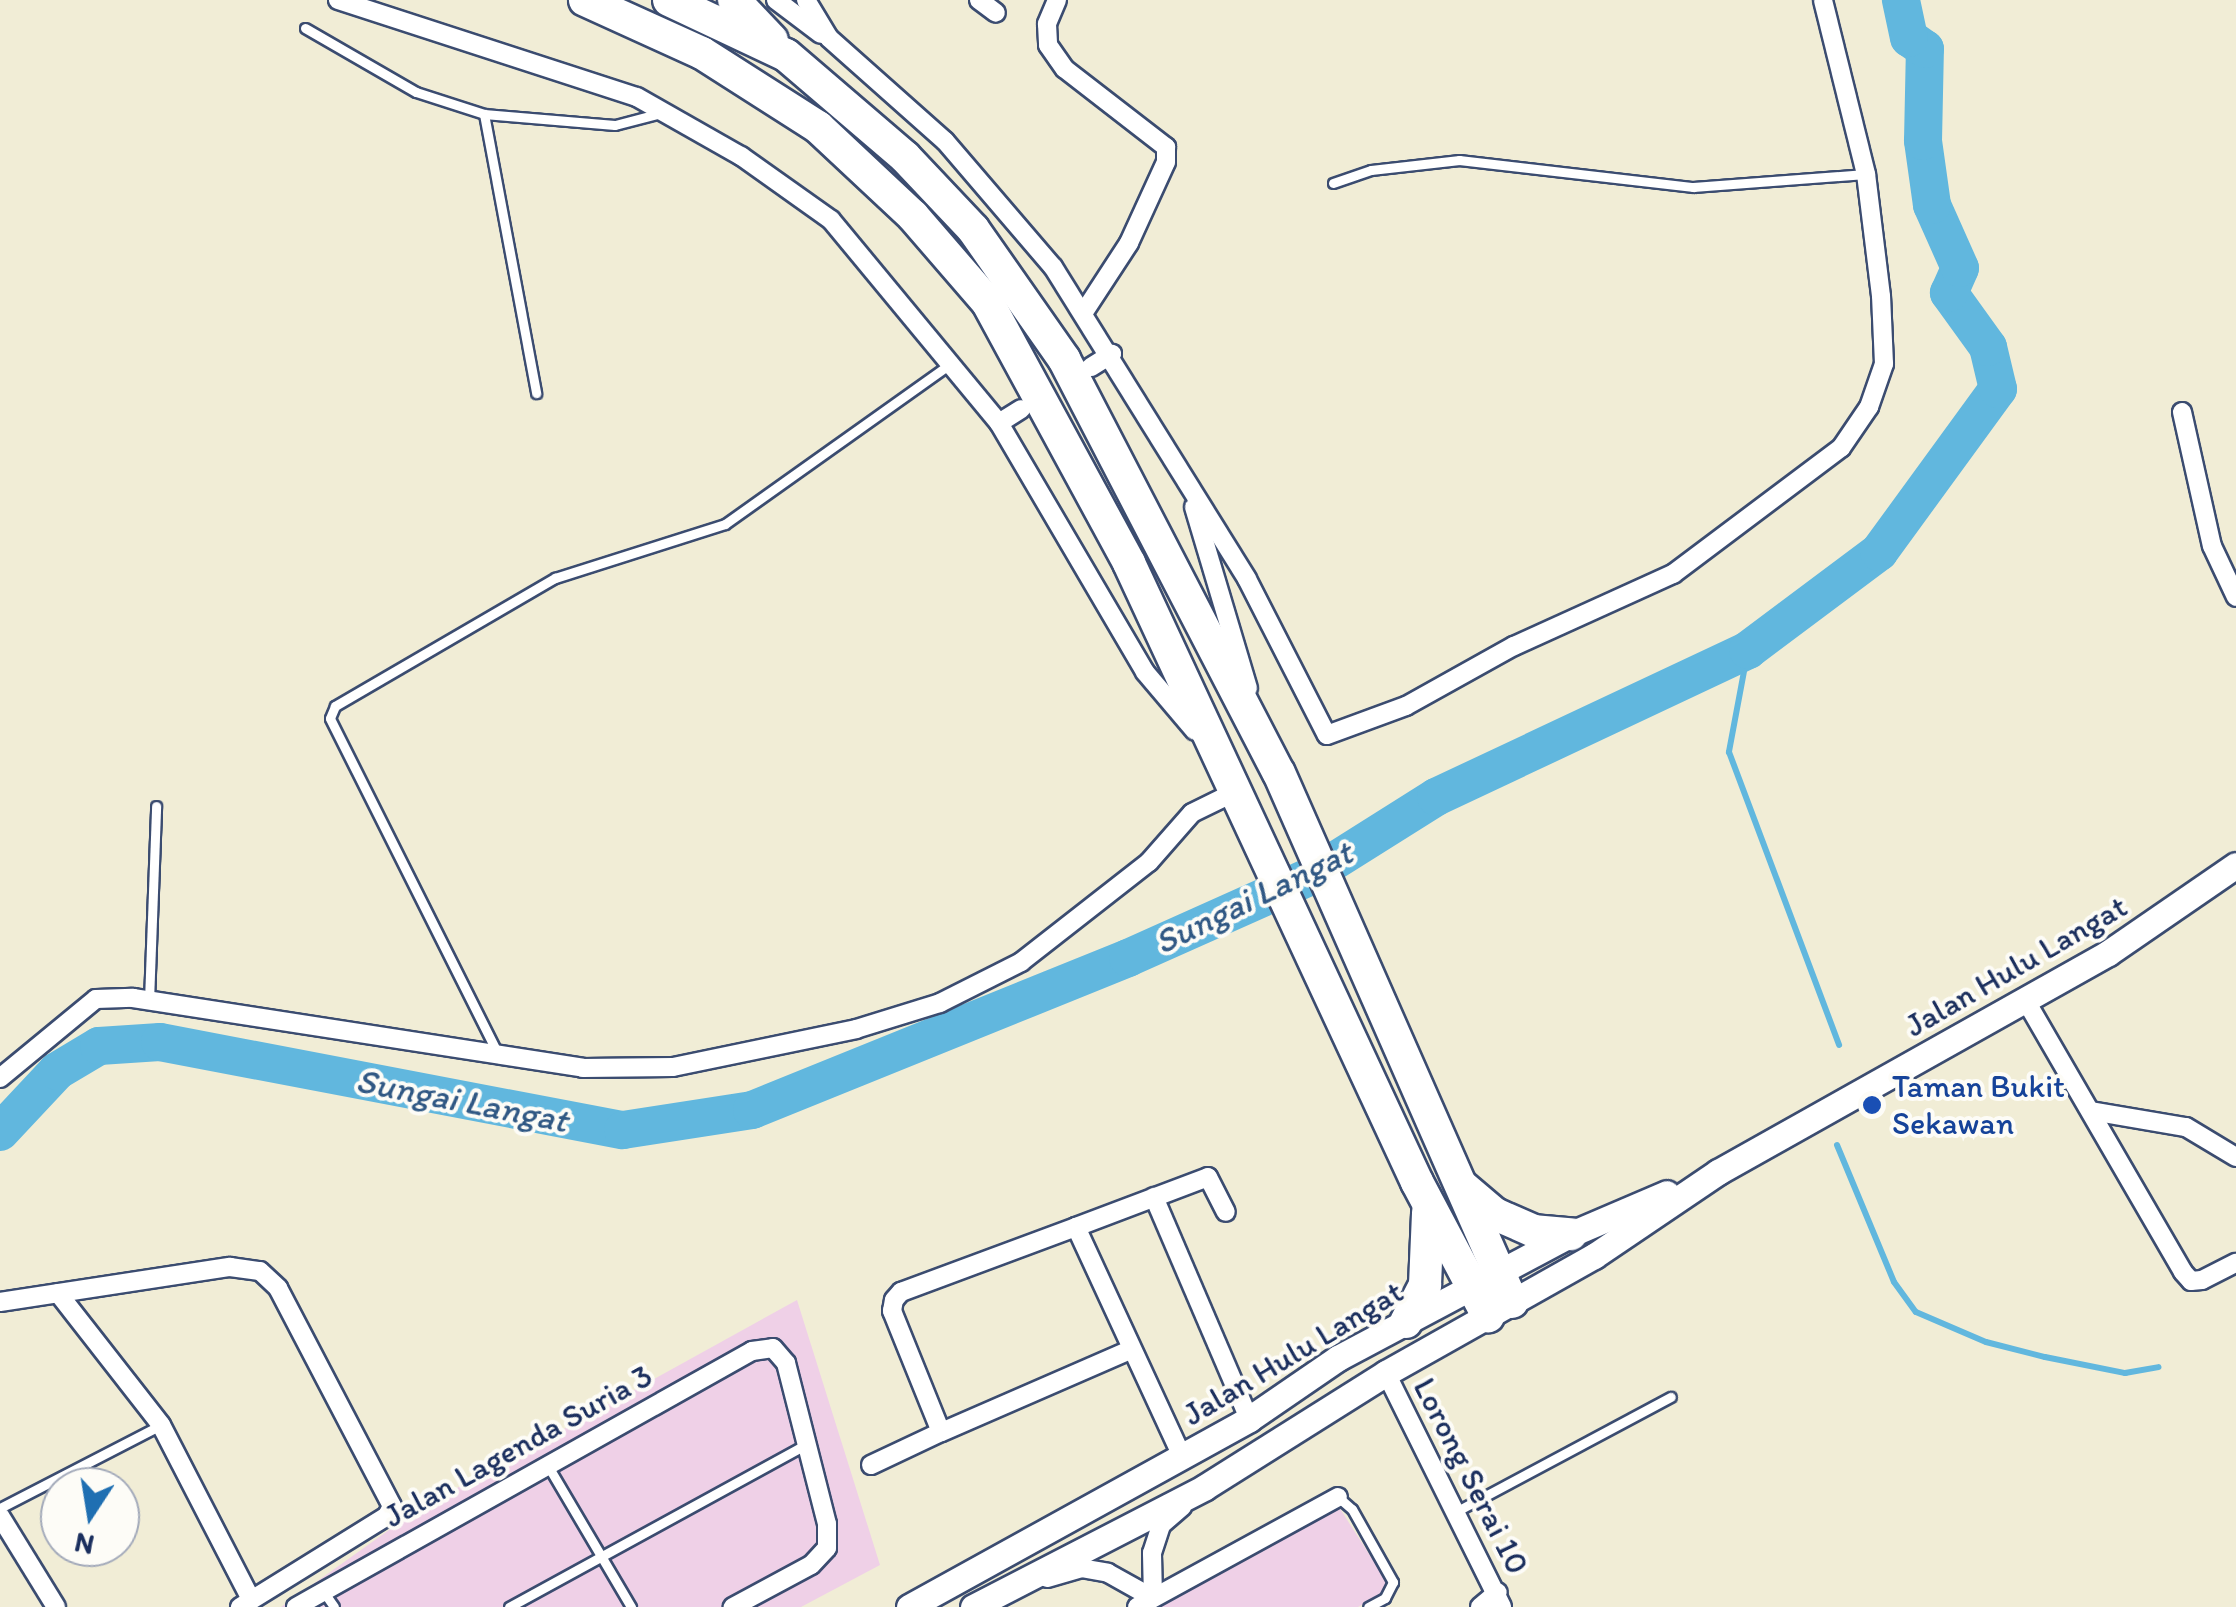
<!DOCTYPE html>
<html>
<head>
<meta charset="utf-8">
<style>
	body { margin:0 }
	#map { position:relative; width:2236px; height:1607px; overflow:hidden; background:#f1edd6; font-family:Itim,sans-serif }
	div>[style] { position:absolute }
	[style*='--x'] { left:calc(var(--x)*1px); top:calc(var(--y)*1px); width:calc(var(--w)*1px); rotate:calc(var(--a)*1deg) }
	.built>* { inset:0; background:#efd0e7 }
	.stream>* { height:6px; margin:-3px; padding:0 3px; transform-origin:3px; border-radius:3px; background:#61b7de }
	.river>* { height:38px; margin:-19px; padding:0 19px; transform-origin:19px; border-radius:19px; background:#61b7de }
	.roads { filter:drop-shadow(2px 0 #3b4c70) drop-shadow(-2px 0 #3b4c70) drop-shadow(0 2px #3b4c70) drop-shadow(0 -2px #3b4c70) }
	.service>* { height:9px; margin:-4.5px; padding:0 4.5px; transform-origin:4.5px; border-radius:4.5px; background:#fff }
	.minor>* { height:18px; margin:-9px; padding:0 9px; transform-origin:9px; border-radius:9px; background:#fff }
	.secondary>* { height:25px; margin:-12.5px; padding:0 12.5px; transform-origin:12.5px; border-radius:12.5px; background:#fff }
	.motorway>* { height:32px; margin:-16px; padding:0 16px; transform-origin:16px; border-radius:16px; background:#fff }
	.dots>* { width:28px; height:28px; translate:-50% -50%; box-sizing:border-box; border:5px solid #fdfcf7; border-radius:50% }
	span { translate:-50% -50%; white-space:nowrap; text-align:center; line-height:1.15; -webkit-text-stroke:8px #fdfcf7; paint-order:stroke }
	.street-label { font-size:32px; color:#1b2f5e }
	.transit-label { font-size:32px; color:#164399 }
	.left { translate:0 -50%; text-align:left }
	.water-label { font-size:35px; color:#305884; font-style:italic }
	.north { position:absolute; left:40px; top:1467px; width:100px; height:100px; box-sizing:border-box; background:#fdfcf7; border:2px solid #a3aaba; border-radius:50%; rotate:192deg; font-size:28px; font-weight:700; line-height:40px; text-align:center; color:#1b2f5e }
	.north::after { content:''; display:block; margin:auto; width:35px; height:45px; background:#1f6fb2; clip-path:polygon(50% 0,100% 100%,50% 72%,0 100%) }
</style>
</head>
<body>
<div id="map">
	<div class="built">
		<div style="clip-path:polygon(797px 1300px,880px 1565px,801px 1607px,281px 1607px,417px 1510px)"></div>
		<div style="clip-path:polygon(1337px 1504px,1387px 1582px,1381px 1595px,1358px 1607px,1155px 1607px)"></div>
	</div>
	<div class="stream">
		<div style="--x:1748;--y:650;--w:104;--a:100.6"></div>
		<div style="--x:1729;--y:752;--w:313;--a:69.4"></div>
		<div style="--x:1837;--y:1145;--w:148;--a:67.4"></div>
		<div style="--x:1894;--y:1282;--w:37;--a:54"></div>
		<div style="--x:1916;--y:1312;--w:76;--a:23.2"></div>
		<div style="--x:1986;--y:1342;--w:61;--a:14.3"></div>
		<div style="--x:2045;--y:1357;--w:82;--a:11.3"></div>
		<div style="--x:2125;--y:1373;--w:34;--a:-10"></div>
	</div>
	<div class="river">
		<div style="--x:0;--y:1132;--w:83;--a:-46.9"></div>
		<div style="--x:57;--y:1071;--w:49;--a:-30.8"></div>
		<div style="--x:99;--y:1046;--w:61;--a:-3.8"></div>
		<div style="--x:160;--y:1042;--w:471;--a:10.8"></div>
		<div style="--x:623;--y:1130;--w:131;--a:-8.8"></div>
		<div style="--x:752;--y:1110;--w:406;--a:-22"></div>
		<div style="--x:1128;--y:958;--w:198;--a:-24.1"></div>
		<div style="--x:1309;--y:877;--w:150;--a:-32.2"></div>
		<div style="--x:1436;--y:797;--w:345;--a:-25.2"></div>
		<div style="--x:1748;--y:650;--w:164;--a:-36.8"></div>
		<div style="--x:1879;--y:552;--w:202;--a:-53.9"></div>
		<div style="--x:1998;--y:389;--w:43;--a:-103.4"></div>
		<div style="--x:1988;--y:347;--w:67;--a:-125.8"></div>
		<div style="--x:1949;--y:293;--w:27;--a:-66"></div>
		<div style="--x:1960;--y:268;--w:69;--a:-114"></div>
		<div style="--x:1932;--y:205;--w:65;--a:-98"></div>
		<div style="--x:1923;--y:141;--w:92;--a:-88.8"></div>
		<div style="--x:1925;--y:49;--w:19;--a:-145"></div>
		<div style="--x:1909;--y:38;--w:39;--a:-102"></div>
	</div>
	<div class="roads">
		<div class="service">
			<div style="--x:305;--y:28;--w:128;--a:30"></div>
			<div style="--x:416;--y:92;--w:71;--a:17.9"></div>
			<div style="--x:484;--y:114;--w:131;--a:4.8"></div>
			<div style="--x:615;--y:125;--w:48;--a:-14.6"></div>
			<div style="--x:484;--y:114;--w:284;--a:79.4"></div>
			<div style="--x:1333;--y:183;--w:40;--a:-18.9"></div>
			<div style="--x:1371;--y:170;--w:89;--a:-6.5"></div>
			<div style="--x:1459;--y:160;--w:236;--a:6.6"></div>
			<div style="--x:1693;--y:187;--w:173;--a:-4.3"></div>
			<div style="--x:149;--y:1001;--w:195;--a:-87.9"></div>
			<div style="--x:497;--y:1052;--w:373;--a:-116.6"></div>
			<div style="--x:330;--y:718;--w:13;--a:-67"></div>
			<div style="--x:335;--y:706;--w:255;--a:-30.2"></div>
			<div style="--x:555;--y:578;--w:178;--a:-17.6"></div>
			<div style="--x:725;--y:524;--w:280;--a:-35.4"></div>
			<div style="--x:548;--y:1466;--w:164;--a:59.5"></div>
			<div style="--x:1338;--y:1497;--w:18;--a:41"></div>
			<div style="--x:1352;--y:1509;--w:84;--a:60.7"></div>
			<div style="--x:1393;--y:1582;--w:18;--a:117"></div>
			<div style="--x:1385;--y:1598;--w:19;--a:152"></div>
			<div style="--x:0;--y:1508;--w:181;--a:-27.3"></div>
			<div style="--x:1459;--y:1510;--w:240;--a:-28.1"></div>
			<div style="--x:323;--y:1591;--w:19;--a:55"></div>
			<div style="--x:509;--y:1607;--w:340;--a:-28.7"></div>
		</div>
		<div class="minor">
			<div style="--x:338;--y:0;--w:314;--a:18"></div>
			<div style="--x:637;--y:97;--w:120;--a:29.6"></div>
			<div style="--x:741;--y:156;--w:110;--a:35.4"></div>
			<div style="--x:831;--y:220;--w:264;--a:50.4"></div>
			<div style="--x:999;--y:423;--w:289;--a:59.6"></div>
			<div style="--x:1145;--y:672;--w:77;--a:49.7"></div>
			<div style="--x:776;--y:0;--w:56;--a:37.1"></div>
			<div style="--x:806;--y:0;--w:44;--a:58.8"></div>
			<div style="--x:829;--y:38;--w:155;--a:41.6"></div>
			<div style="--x:945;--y:141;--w:166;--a:49.4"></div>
			<div style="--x:1053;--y:267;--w:367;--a:58.1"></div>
			<div style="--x:1247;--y:579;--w:175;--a:62.9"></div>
			<div style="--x:1327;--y:735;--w:84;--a:-20.2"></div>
			<div style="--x:1406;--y:706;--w:124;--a:-29.1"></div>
			<div style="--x:1514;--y:646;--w:175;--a:-24.4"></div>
			<div style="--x:1673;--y:574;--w:210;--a:-36.9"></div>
			<div style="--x:1841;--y:448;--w:50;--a:-55.7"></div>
			<div style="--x:1869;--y:407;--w:46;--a:-70.8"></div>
			<div style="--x:1884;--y:364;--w:68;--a:-92.5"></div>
			<div style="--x:1881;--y:296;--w:123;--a:-97"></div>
			<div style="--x:1866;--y:174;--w:179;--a:-103.9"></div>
			<div style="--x:979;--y:0;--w:21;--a:37"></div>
			<div style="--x:1057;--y:0;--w:26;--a:113"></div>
			<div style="--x:1047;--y:24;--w:21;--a:87"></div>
			<div style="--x:1048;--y:45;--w:29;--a:55"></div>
			<div style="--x:1065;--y:69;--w:128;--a:37.7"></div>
			<div style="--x:1166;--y:147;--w:15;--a:90"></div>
			<div style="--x:1166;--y:162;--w:89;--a:114.6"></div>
			<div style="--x:1129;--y:243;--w:82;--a:123.1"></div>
			<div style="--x:1091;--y:367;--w:25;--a:-32"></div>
			<div style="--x:2182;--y:412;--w:137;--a:77.4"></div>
			<div style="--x:2212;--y:546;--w:56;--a:64.8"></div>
			<div style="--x:999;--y:423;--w:26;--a:-32"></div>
			<div style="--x:1194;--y:507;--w:189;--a:73.4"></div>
			<div style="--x:2026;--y:1001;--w:313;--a:59.9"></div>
			<div style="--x:2183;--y:1272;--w:12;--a:48"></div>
			<div style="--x:2191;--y:1281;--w:11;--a:-5"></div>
			<div style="--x:2202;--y:1280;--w:38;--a:-27"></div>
			<div style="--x:0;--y:1078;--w:124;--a:-39.5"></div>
			<div style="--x:96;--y:999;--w:37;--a:-2"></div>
			<div style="--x:133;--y:998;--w:455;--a:8.8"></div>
			<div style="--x:583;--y:1068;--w:90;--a:-0.6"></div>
			<div style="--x:673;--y:1067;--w:187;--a:-11.7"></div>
			<div style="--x:856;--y:1029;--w:88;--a:-17.2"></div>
			<div style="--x:940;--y:1003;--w:91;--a:-26.8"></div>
			<div style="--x:1021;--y:962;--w:162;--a:-38"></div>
			<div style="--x:1149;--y:862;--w:65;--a:-48.7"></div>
			<div style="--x:1192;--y:813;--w:48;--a:-26"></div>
			<div style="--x:2091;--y:1111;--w:96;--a:9.6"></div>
			<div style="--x:2186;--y:1127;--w:58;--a:31"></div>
			<div style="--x:1154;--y:1197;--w:241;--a:66.8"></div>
			<div style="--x:1076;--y:1227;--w:141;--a:-20.7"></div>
			<div style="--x:1208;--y:1177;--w:39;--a:63"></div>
			<div style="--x:58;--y:1293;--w:167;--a:52"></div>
			<div style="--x:161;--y:1425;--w:196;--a:62.7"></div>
			<div style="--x:0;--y:1302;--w:233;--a:-8.7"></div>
			<div style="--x:230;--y:1267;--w:30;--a:8"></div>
			<div style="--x:260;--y:1271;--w:25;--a:43"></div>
			<div style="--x:278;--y:1288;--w:246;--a:62.4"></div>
			<div style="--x:392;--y:1506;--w:11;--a:117"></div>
			<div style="--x:387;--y:1516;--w:173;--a:148.2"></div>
			<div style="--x:1130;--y:1350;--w:206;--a:156.5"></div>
			<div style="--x:941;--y:1432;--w:131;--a:-112"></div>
			<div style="--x:892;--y:1311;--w:11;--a:-80"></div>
			<div style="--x:894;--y:1300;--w:11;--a:-49"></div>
			<div style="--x:901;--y:1292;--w:187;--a:-20.4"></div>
			<div style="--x:1076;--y:1227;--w:252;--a:65.2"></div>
			<div style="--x:1386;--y:1373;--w:261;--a:63.6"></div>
			<div style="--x:871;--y:1465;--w:77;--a:-25.2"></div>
			<div style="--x:0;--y:1516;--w:107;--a:58.4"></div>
			<div style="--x:1047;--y:1578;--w:35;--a:-16"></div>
			<div style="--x:1081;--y:1568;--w:27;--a:10"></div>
			<div style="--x:1108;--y:1573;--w:51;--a:29.1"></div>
			<div style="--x:1153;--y:1598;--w:45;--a:-91.3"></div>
			<div style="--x:1152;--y:1553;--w:29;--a:-72"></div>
			<div style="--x:1161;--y:1525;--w:28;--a:-41"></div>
			<div style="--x:296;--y:1607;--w:523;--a:-29.31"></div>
			<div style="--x:752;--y:1351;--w:21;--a:-8"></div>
			<div style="--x:773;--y:1348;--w:20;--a:49"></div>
			<div style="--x:786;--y:1363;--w:166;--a:75.7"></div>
			<div style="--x:827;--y:1524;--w:24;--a:90"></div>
			<div style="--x:827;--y:1548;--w:23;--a:133"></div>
			<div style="--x:811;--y:1565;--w:89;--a:151.7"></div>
			<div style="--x:1137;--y:1607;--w:229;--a:-28.7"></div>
			<div style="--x:1480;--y:1607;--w:23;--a:-40"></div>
		</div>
		<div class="secondary">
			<div style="--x:909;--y:1607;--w:389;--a:-28.9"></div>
			<div style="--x:1249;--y:1419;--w:108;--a:-34.4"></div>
			<div style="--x:1338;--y:1358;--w:264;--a:-28"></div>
			<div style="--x:1571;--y:1234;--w:104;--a:-23.1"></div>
			<div style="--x:973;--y:1607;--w:261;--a:-27.3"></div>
			<div style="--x:1205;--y:1487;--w:214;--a:-32.2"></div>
			<div style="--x:1386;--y:1373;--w:239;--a:-29.4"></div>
			<div style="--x:1594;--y:1256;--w:150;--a:-34.1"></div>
			<div style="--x:1718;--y:1172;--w:447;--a:-29.3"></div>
			<div style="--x:2108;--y:953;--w:155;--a:-34.5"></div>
		</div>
		<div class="motorway">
			<div style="--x:585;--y:0;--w:128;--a:24.4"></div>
			<div style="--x:702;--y:53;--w:138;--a:32.5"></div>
			<div style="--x:818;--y:127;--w:130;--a:43.1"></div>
			<div style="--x:913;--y:216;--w:115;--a:49.2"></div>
			<div style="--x:988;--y:303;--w:296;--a:61.5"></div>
			<div style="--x:1129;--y:563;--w:683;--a:65.05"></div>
			<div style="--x:1417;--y:1182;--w:152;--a:62.1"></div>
			<div style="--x:669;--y:0;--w:129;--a:25.2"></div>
			<div style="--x:786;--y:55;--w:157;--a:40.6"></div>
			<div style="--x:905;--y:157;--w:99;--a:46.6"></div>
			<div style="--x:973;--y:229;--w:159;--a:55"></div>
			<div style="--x:1064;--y:359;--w:466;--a:62.6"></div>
			<div style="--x:1279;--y:773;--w:578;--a:66.23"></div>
			<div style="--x:734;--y:0;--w:55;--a:46.5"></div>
			<div style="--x:1463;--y:1187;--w:42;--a:40.2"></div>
			<div style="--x:1495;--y:1214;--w:43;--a:23.6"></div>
			<div style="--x:1534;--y:1231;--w:37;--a:5"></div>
			<div style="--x:1406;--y:1322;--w:42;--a:-62.8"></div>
			<div style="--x:1425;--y:1285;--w:73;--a:-87.6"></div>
		</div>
	</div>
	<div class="dots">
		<div style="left:1872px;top:1105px;background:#1a4fb4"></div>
	</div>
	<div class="street-label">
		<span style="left:2016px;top:966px;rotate:-30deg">Jalan Hulu Langat</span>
		<span style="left:1293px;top:1353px;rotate:-31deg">Jalan Hulu Langat</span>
		<span style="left:518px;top:1446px;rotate:-29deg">Jalan Lagenda Suria 3</span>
		<span style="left:1471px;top:1476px;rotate:63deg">Lorong Serai 10</span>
	</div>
	<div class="transit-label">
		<span class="left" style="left:1892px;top:1105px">Taman Bukit<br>Sekawan</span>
	</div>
	<div class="water-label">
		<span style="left:1253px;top:897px;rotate:-26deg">Sungai Langat</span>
		<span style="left:462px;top:1100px;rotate:11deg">Sungai Langat</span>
	</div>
	<div class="north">N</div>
</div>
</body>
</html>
